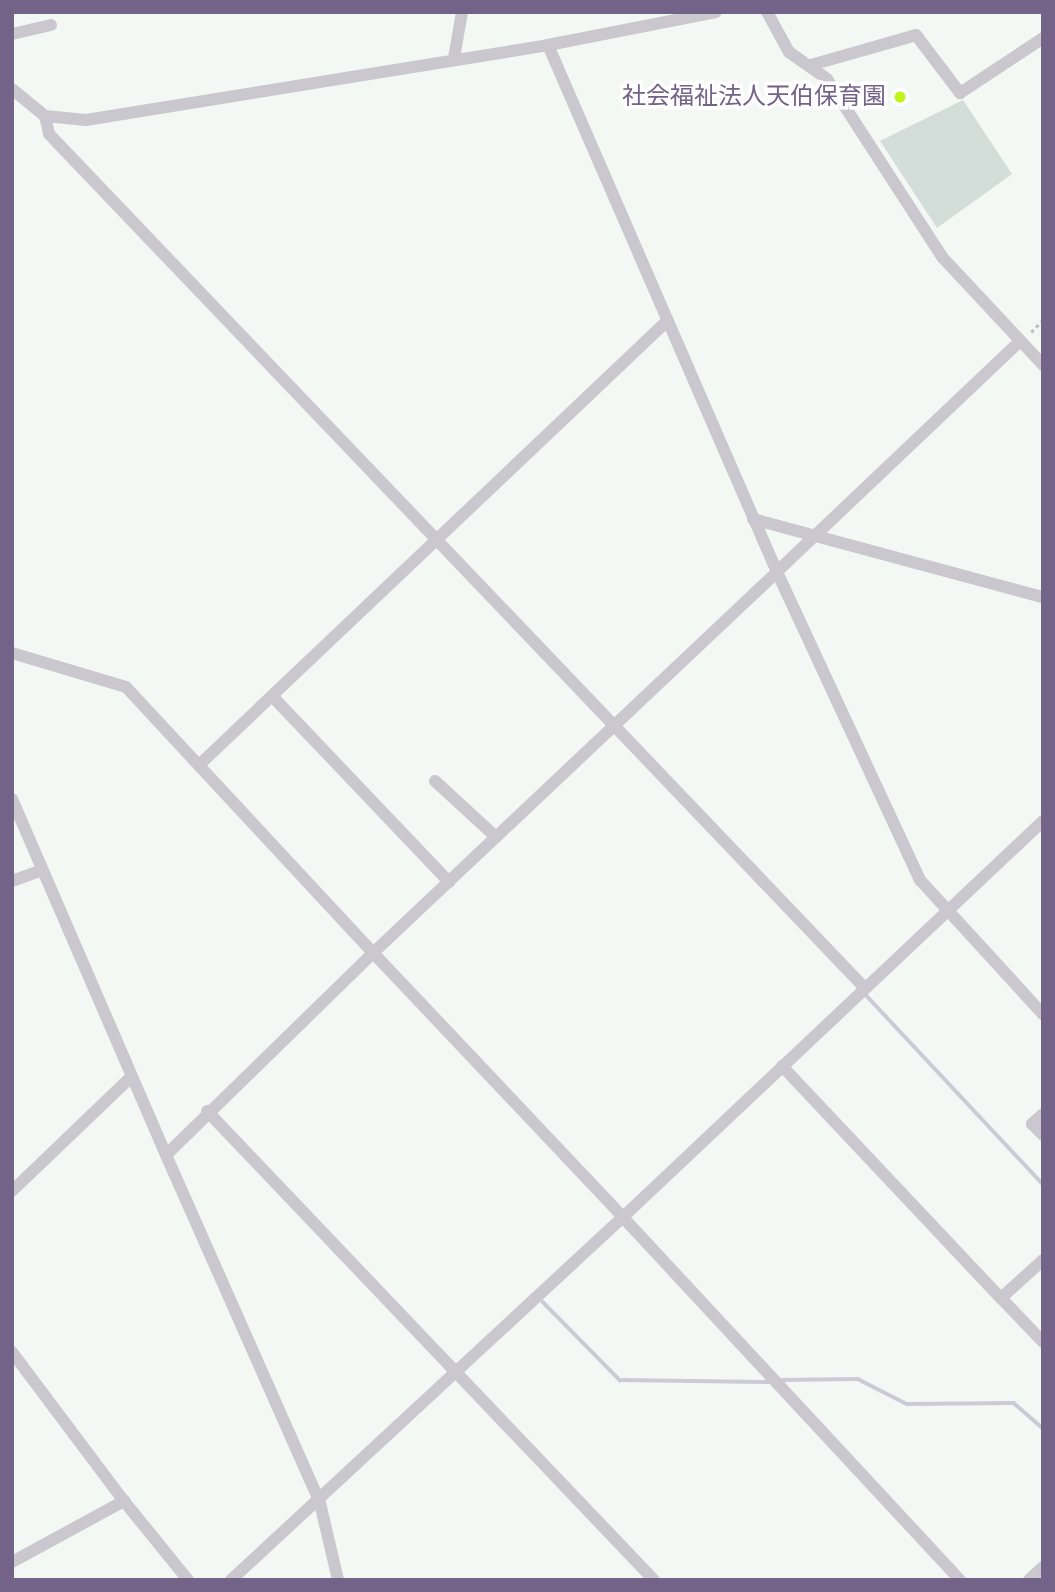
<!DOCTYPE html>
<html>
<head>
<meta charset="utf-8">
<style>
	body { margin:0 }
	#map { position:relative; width:1055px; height:1592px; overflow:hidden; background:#f4f8f4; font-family:"Sofia Sans Condensed","Noto Sans JP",sans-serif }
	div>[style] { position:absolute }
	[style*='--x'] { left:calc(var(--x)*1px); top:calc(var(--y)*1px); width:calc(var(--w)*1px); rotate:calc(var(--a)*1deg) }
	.green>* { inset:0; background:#d3ddd9 }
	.stream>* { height:3.5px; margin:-1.75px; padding:0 1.75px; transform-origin:1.75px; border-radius:1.75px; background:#cdcad7 }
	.path>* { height:2.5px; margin-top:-1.25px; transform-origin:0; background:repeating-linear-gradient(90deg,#c1bec3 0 3.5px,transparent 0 7px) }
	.minor>* { height:12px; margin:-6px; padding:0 6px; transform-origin:6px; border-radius:6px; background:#cac7ce }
	.dots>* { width:19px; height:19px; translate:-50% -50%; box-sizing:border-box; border:4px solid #fff; border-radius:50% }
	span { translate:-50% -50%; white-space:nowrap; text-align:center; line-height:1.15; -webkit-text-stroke:7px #fff; paint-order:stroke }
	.poi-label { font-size:24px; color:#746388 }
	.right { translate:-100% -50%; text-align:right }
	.frame { position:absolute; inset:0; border:14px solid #746388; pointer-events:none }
</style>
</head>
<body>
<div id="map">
	<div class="green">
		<div style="clip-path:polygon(963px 100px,1012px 174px,937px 228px,880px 141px)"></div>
	</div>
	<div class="stream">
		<div style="--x:866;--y:995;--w:259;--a:46.9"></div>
		<div style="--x:543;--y:1302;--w:110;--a:45.4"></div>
		<div style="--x:620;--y:1380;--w:149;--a:0.8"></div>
		<div style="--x:780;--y:1380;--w:78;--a:-0.7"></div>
		<div style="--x:858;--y:1379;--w:55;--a:27"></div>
		<div style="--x:907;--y:1404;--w:107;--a:-0.5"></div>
		<div style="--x:1014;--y:1403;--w:38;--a:41"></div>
	</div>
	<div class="path">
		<div style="--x:1031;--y:332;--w:17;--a:-45"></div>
	</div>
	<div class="minor">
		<div style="--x:767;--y:12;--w:46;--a:61.2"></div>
		<div style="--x:789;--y:52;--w:47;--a:35.4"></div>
		<div style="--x:827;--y:79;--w:213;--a:57.1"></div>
		<div style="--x:943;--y:258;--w:146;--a:46.9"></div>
		<div style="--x:12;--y:34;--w:40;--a:-13"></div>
		<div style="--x:454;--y:58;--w:47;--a:-80.1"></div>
		<div style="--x:811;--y:65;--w:109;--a:-15.9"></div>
		<div style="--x:916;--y:35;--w:73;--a:52.8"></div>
		<div style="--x:960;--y:93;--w:100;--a:-33.5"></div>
		<div style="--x:12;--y:89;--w:43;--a:39.3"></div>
		<div style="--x:45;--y:116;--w:41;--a:5.6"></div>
		<div style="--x:86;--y:120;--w:468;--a:-9.2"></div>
		<div style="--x:45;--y:116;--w:18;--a:77"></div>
		<div style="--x:49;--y:134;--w:1178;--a:46.31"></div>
		<div style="--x:1020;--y:341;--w:335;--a:136.5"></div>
		<div style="--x:777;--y:572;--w:340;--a:65.1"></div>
		<div style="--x:920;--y:880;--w:182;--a:47.5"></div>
		<div style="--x:753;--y:519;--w:300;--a:15.1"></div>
		<div style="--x:12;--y:653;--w:119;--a:16.6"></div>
		<div style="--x:126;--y:687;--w:363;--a:47.1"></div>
		<div style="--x:373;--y:953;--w:289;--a:135.7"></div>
		<div style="--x:166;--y:1155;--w:381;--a:66.1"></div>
		<div style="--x:320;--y:1503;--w:79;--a:76.8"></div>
		<div style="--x:272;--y:696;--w:257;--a:46.4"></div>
		<div style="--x:199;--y:765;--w:645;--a:-43.49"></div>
		<div style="--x:435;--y:781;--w:83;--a:42.6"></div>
		<div style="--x:12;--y:799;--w:388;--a:66.6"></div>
		<div style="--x:12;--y:881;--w:32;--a:-20"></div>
		<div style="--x:782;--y:1066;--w:319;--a:46.7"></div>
		<div style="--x:1001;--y:1298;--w:57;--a:-42.1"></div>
		<div style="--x:207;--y:1111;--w:648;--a:46.38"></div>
		<div style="--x:1043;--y:1114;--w:15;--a:138"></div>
		<div style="--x:1032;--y:1124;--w:16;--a:45"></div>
		<div style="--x:12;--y:1191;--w:165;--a:-43.8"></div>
		<div style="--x:1001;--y:1298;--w:61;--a:46.3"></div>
		<div style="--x:12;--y:1352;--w:186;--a:53.1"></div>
		<div style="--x:12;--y:1562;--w:128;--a:-28.6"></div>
		<div style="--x:124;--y:1501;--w:102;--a:51"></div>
		<div style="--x:231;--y:1580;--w:534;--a:-42.8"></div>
		<div style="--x:623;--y:1217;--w:364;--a:-133.4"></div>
		<div style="--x:373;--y:953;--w:555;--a:-43.32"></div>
		<div style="--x:777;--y:572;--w:575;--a:-113.49"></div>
		<div style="--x:548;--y:45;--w:171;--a:-11.1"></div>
		<div style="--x:960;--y:1580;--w:495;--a:-132.9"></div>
		<div style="--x:623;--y:1217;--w:577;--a:-43.32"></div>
		<div style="--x:1029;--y:1580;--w:19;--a:-43"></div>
	</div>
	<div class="dots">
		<div style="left:900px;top:97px;background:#bff418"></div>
	</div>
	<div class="poi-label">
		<span class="right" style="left:886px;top:97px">社会福祉法人天伯保育園</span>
	</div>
	<div class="frame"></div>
</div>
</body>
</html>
